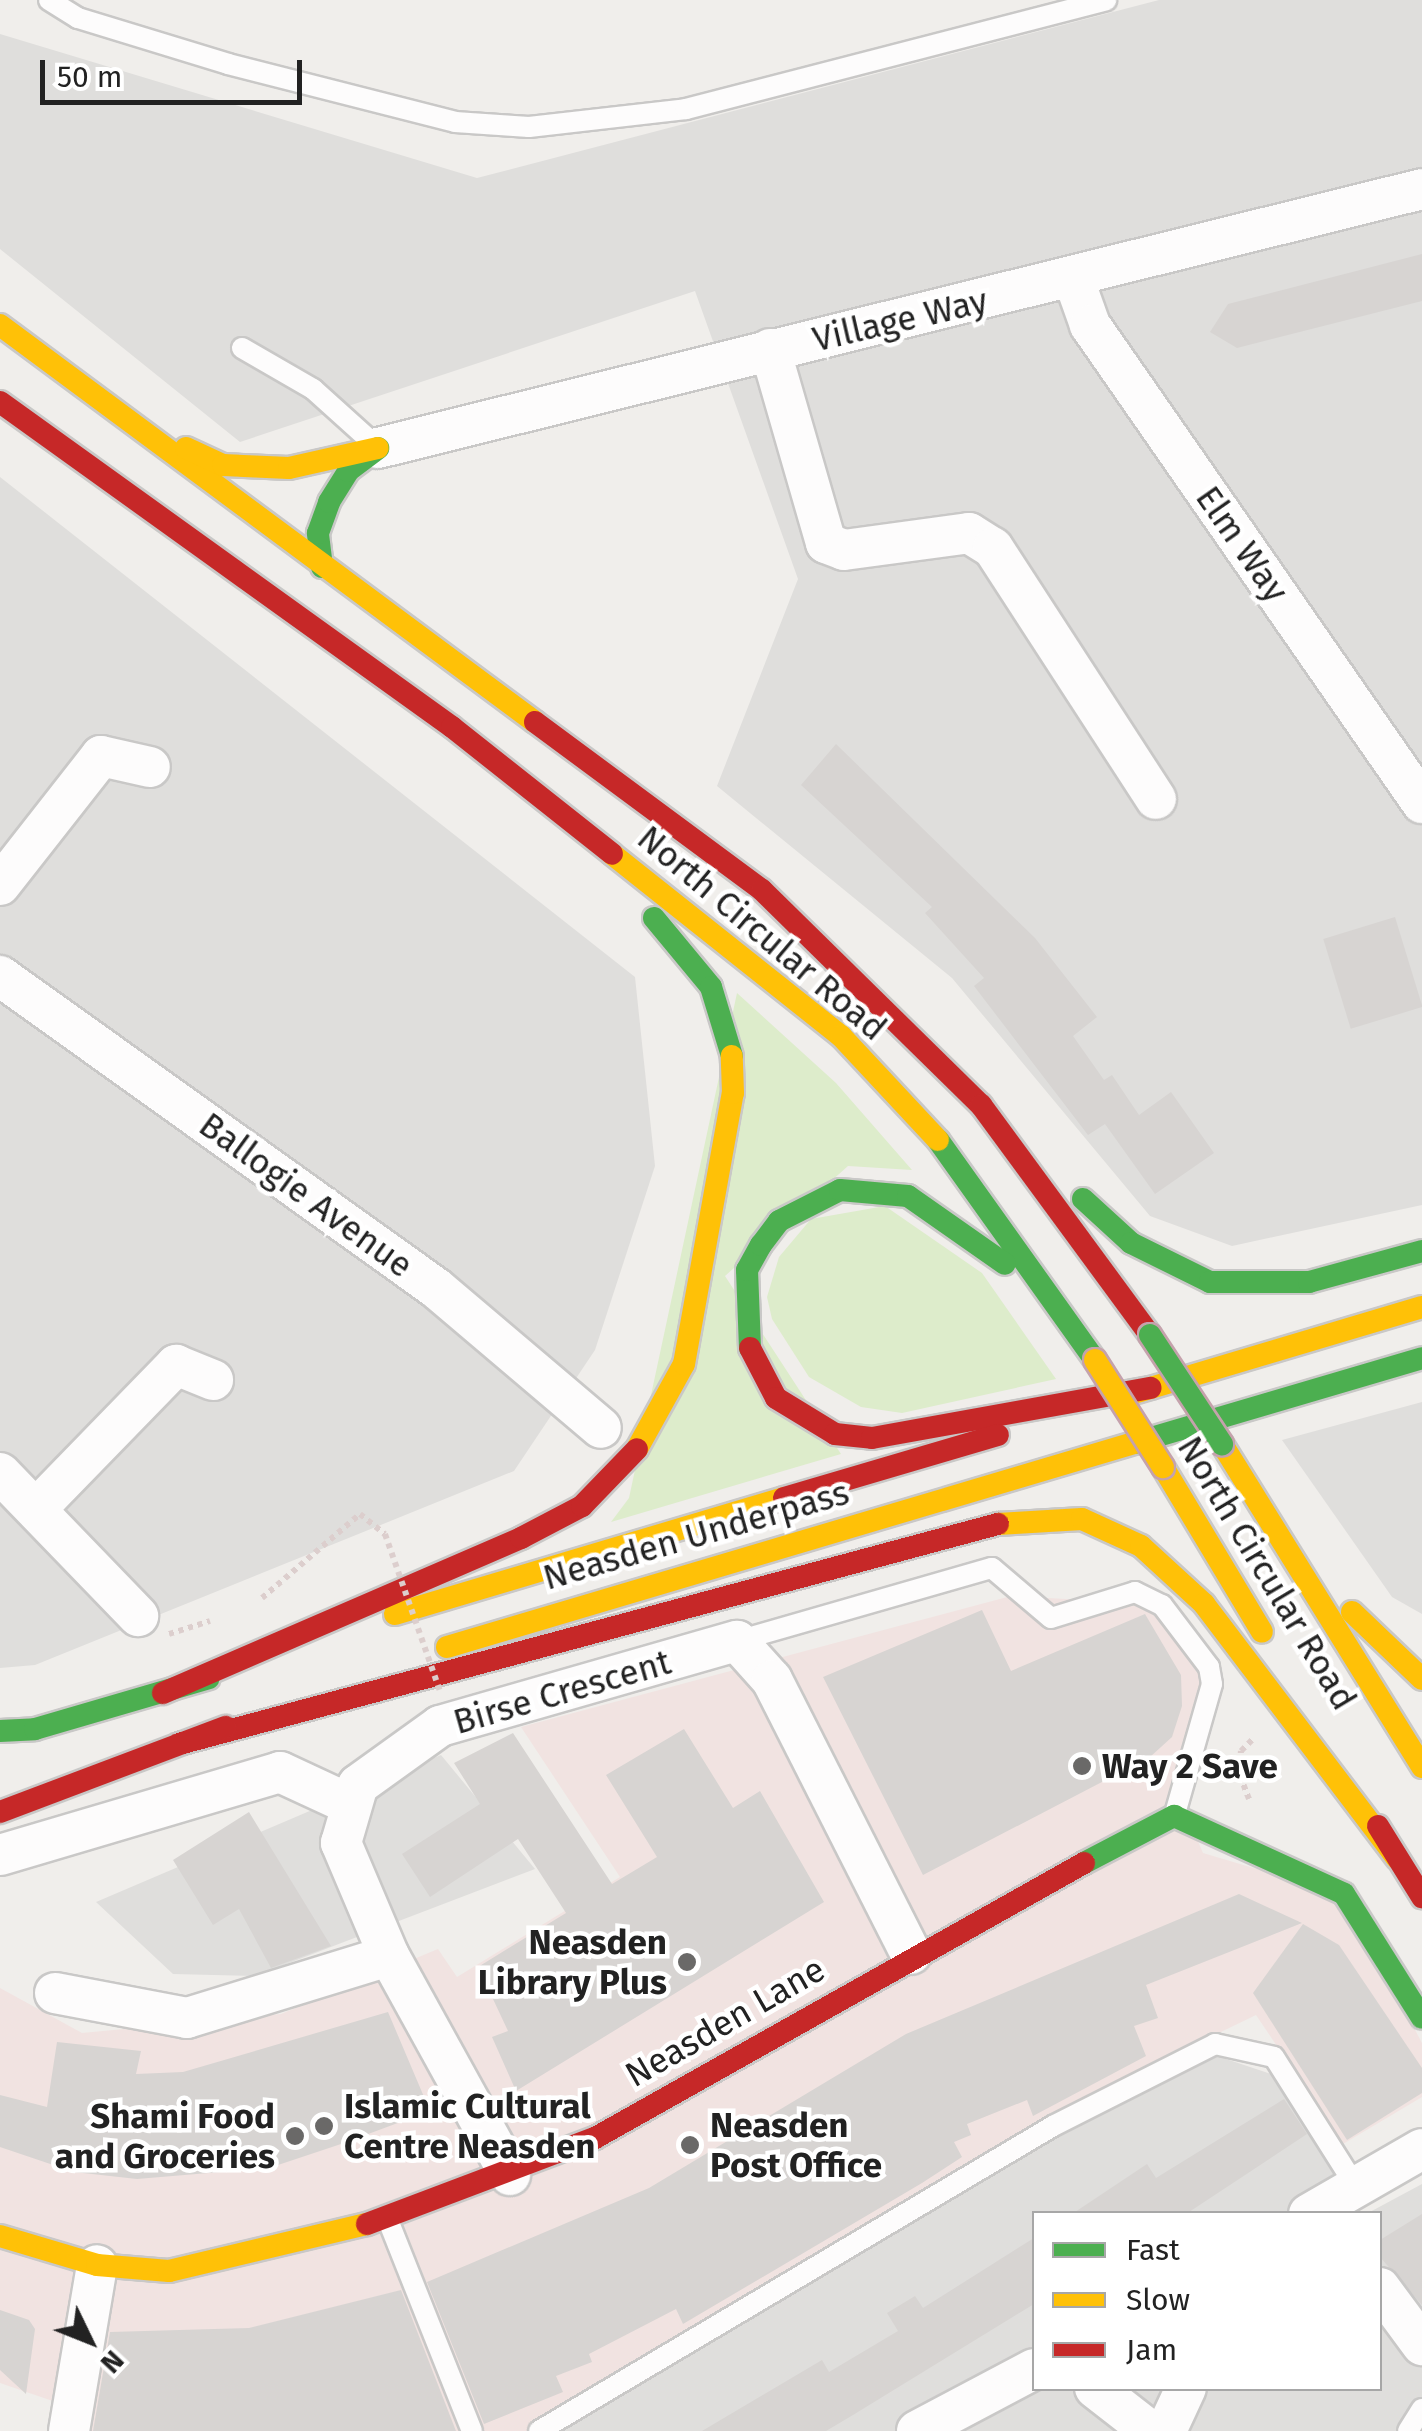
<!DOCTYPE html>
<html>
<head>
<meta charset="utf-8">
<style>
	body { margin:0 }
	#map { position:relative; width:1422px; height:2431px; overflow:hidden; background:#f0eeeb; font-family:"Fira Sans",sans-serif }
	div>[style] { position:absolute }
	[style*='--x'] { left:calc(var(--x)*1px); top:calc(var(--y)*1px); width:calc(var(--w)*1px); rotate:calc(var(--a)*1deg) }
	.residential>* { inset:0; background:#dfdedc }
	.commercial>* { inset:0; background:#f1e3e1 }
	.grass>* { inset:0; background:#ddeccb }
	.building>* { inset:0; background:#d7d4d2; transform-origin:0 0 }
	.path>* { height:6px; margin-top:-3px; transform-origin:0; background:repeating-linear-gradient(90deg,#dccecd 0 5px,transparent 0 10px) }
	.roads { filter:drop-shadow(2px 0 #c9c8c7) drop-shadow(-2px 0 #c9c8c7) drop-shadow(0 2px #c9c8c7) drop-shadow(0 -2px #c9c8c7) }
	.lane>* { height:20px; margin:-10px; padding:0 10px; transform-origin:10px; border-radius:10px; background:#fdfcfc }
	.street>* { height:40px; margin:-20px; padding:0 20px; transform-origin:20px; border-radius:20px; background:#fdfcfc }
	.fast>* { height:22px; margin:-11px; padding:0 11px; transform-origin:11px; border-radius:11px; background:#4caf50 }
	.slow>* { height:22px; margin:-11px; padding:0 11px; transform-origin:11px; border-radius:11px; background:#ffc107 }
	.jam>* { height:22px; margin:-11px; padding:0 11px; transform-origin:11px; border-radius:11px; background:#c62828 }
	.path-bridge>* { height:6px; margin-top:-3px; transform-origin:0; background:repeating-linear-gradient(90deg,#dccecd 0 5px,transparent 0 10px) }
	.bridges { filter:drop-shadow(2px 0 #c5a2ac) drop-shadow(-2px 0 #c5a2ac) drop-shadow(0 2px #c5a2ac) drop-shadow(0 -2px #c5a2ac) }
	.fast-bridge>* { height:22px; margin:-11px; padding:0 11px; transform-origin:11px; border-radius:11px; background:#4caf50 }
	.slow-bridge>* { height:22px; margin:-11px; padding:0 11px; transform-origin:11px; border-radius:11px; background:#ffc107 }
	.dots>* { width:28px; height:28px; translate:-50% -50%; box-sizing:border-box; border:5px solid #fff; border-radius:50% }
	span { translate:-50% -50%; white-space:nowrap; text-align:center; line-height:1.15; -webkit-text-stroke:9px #fff; paint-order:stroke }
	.street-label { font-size:35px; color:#222 }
	.poi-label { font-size:35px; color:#222; font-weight:700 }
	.left { translate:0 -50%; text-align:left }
	.right { translate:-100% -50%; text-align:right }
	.legend { position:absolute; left:1032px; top:2211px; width:350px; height:180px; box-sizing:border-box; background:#fff; border:2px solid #a7a7a7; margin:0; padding:12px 18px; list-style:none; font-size:30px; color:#222 }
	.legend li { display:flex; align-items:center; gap:20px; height:50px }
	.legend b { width:50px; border:2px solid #a7a7a7 }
	.north { position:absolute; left:40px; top:2291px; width:100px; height:100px; -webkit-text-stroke:8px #fff; paint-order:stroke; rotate:133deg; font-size:28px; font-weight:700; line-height:40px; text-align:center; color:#222 }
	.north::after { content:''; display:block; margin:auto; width:35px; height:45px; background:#222; clip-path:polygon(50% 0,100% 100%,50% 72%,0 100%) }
	.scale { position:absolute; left:40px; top:60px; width:262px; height:45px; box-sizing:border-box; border:5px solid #222; border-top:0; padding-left:12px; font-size:30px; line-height:35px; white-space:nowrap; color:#222; -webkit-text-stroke:8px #fff; paint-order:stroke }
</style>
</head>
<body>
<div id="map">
	<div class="residential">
		<div style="clip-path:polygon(1159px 0,1422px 0,1422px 1205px,1232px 1246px,1150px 1216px,952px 978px,717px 786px,798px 579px,695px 291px,240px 442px,0 249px,0 34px,477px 178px)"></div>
		<div style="clip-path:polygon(0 477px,635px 977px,655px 1166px,595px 1350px,514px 1471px,35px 1665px,0 1668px)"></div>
		<div style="clip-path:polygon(1422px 1402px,1422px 1614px,1392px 1597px,1282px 1440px)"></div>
		<div style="clip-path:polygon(441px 1755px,535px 1869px,255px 1976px,173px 1974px,96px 1902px)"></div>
		<div style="clip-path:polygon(1211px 2054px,1271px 2074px,1360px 2213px,1034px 2214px,1034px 2388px,1380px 2388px,1380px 2214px,1368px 2213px,1422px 2184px,1422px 2431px,558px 2431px,1042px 2141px)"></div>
	</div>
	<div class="commercial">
		<div style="clip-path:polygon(1011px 1596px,1157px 1604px,1204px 1674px,1173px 1784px,1203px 1853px,1344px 1895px,1422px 2043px,1422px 2097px,1343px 2144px,1256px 2015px,1051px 2114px,532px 2431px,77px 2431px,79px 2410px,0 2383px,0 1988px,82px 2033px,281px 2014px,438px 1949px,457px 1977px,620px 1877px,521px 1727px)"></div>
	</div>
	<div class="grass">
		<div style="clip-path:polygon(737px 993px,836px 1083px,912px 1170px,848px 1166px,725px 1276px,841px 1454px,611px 1522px,629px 1498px)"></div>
		<div style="clip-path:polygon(885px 1206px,982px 1273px,1056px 1379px,902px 1413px,861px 1407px,809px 1377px,772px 1319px,767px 1297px,779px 1257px,811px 1219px)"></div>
	</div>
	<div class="building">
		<div style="clip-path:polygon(1422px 254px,1422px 301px,1237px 348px,1210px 332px,1228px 304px)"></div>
		<div style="clip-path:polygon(836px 744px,1035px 938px,1097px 1017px,1073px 1036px,1104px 1080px,1112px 1075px,1139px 1115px,1171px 1092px,1214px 1153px,1155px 1194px,1105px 1124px,1088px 1135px,974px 986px,984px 978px,925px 913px,932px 907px,801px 785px)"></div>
		<div style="left:1395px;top:917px;width:94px;height:75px;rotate:73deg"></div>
		<div style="clip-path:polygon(982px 1610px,1011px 1671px,1145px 1614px,1181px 1675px,1182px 1706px,1172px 1737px,1150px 1757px,923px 1875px,823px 1677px)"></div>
		<div style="clip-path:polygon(684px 1729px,733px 1808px,760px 1791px,824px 1902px,516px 2091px,492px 2037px,508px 2031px,478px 1967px,566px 1913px,518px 1839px,430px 1897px,402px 1854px,480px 1804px,454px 1763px,513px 1733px,612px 1884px,657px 1857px,606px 1775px)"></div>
		<div style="clip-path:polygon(249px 1812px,331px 1946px,271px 1968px,239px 1909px,213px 1925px,173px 1860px)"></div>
		<div style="clip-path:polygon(1239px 1894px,1302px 1923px,1146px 1985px,1158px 2018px,1134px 2026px,1146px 2056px,1033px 2116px,1027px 2100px,967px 2124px,971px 2135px,954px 2142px,962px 2157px,922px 2183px,683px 2324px,676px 2309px,589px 2354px,592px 2362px,556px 2376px,563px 2392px,484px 2424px,427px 2282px,649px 2188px,906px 2034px)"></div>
		<div style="clip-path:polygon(1303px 1924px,1339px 1945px,1422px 2068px,1422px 2093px,1347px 2140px,1253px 1993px)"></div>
		<div style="clip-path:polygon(388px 2012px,430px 2111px,344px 2143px,269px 2168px,137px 2179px,74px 2172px,0 2147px,0 2095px,47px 2107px,57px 2042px,141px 2051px,136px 2074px,183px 2072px)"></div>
		<div style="clip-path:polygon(1284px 2099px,1307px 2134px,1186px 2214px,1072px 2214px,1147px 2164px,1156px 2178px)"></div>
		<div style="clip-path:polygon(1422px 2214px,1422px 2305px,1380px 2257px,1380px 2240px)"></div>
		<div style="clip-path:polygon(1034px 2238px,1034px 2304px,853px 2415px,826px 2431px,702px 2431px,822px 2360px,829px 2372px,898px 2331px,887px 2313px,915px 2296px,923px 2308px)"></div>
		<div style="clip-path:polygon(401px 2290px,456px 2431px,93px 2431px,110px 2332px,249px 2328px)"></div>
		<div style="clip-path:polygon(0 2310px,29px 2320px,35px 2329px,26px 2394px,0 2370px)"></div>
	</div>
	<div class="path">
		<div style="--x:262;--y:1598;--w:129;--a:-40.6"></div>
		<div style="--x:360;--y:1514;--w:32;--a:39"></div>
		<div style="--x:169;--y:1634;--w:43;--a:-17.6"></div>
		<div style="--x:1249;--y:1799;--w:28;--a:-111"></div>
		<div style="--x:1239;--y:1773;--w:22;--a:-85"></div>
		<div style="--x:1241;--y:1751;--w:16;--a:-45"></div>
	</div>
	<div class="roads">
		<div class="lane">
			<div style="--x:49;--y:0;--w:34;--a:32"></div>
			<div style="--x:78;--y:18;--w:157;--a:17"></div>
			<div style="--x:228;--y:64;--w:234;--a:14.3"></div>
			<div style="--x:455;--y:122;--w:74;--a:3.9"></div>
			<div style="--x:529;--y:127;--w:158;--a:-6.5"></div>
			<div style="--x:686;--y:109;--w:434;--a:-14.5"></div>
			<div style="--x:242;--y:348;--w:82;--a:30"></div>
			<div style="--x:313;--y:389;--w:81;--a:42"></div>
			<div style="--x:737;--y:1641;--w:265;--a:-16"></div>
			<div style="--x:992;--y:1568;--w:77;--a:40.3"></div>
			<div style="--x:1051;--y:1618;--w:88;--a:-17.2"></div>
			<div style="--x:1135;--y:1592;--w:30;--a:26"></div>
			<div style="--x:1162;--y:1605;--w:78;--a:52.8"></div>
			<div style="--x:1209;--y:1667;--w:17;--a:80"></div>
			<div style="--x:1212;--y:1684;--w:135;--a:105.9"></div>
			<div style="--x:388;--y:2220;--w:227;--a:68.3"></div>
			<div style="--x:539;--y:2431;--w:598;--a:-30.68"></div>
			<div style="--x:1053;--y:2126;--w:182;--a:-26.8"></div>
			<div style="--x:1215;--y:2044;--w:60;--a:12.4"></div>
			<div style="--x:1274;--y:2057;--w:151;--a:57.7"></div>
			<div style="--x:1408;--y:2431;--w:26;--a:-58"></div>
		</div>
		<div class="street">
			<div style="--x:1074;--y:280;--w:48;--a:70.4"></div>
			<div style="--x:1090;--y:325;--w:582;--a:55.22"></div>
			<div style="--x:770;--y:349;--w:202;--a:73.9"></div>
			<div style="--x:826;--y:543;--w:19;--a:21"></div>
			<div style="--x:844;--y:550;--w:126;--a:-7.7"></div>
			<div style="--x:969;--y:533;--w:28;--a:32"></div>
			<div style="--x:993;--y:548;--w:299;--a:57"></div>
			<div style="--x:378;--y:448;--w:1076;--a:-13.93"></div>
			<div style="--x:0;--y:885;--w:164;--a:-51.9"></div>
			<div style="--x:101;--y:756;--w:50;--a:12.7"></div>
			<div style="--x:0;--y:976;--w:536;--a:35.59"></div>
			<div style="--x:436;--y:1288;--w:216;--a:40.3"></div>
			<div style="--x:0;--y:1473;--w:199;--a:46"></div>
			<div style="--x:39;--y:1506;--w:197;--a:-45.8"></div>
			<div style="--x:176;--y:1365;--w:40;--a:22"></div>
			<div style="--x:0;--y:1855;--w:292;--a:-16.5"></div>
			<div style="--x:280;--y:1772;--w:74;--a:24.8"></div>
			<div style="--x:55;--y:1993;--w:134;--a:10.7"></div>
			<div style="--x:187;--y:2018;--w:211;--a:-17.1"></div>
			<div style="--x:510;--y:2175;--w:250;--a:-118.9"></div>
			<div style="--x:389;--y:1956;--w:123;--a:-113"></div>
			<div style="--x:341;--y:1843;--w:60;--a:-73.7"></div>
			<div style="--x:358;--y:1785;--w:101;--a:-35.7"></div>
			<div style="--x:440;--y:1726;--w:309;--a:-16"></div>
			<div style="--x:737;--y:1641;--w:52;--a:48.1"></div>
			<div style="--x:772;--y:1680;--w:307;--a:63.1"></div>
			<div style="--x:1309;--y:2214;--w:130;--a:-29.9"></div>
			<div style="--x:1380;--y:2288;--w:71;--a:53.6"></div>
			<div style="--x:1095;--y:2388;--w:70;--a:38"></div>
			<div style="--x:69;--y:2431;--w:168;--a:-80.4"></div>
			<div style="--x:917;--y:2431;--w:132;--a:-27.9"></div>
			<div style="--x:1166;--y:2431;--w:47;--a:-65.1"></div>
		</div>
		<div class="fast">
			<div style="--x:322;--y:567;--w:34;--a:-97"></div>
			<div style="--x:318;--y:533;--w:33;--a:-70"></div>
			<div style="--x:329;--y:502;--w:36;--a:-58"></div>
			<div style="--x:348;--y:471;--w:38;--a:-37"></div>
			<div style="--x:654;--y:918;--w:89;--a:50.4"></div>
			<div style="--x:711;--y:987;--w:72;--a:73.1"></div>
			<div style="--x:938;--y:1140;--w:270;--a:54.5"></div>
			<div style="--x:1083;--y:1199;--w:65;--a:42.5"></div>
			<div style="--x:1131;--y:1243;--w:88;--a:26.3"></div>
			<div style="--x:1210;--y:1282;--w:99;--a:0"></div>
			<div style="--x:1309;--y:1282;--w:117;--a:-15.3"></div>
			<div style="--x:750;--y:1348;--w:78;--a:-92.2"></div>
			<div style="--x:747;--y:1270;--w:29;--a:-61"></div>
			<div style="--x:761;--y:1245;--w:30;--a:-53"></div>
			<div style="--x:779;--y:1221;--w:68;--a:-26.9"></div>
			<div style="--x:840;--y:1190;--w:68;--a:5"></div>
			<div style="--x:908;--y:1196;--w:118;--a:35"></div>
			<div style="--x:1134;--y:1443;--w:300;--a:-16.4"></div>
			<div style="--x:0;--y:1731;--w:35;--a:-3"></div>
			<div style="--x:35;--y:1729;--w:181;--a:-16.3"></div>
			<div style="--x:1084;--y:1863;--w:102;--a:-27.6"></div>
			<div style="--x:1174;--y:1816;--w:187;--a:24.6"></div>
			<div style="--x:1344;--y:1894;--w:146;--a:57.8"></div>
		</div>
		<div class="slow">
			<div style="--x:0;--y:325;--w:666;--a:36.58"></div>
			<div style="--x:186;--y:448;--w:41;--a:24.7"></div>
			<div style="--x:223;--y:465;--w:66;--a:2.6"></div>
			<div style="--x:289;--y:468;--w:91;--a:-12.7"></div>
			<div style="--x:612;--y:854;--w:293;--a:38.5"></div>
			<div style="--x:841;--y:1036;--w:142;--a:47"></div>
			<div style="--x:1137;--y:1392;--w:297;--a:-16.6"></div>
			<div style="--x:1222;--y:1444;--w:380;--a:58.2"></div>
			<div style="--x:637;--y:1449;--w:97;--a:-61.1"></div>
			<div style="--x:684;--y:1364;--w:275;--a:-79.8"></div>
			<div style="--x:733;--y:1093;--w:37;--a:-92"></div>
			<div style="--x:1163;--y:1467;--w:192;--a:59"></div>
			<div style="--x:998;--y:1524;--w:84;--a:-3.4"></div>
			<div style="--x:1082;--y:1519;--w:65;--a:24.6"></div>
			<div style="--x:1141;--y:1546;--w:86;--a:42.6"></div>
			<div style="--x:1204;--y:1604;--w:319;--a:52.8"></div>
			<div style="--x:1352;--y:1612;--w:97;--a:43.7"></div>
			<div style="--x:395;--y:1614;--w:406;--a:-16.6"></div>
			<div style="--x:447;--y:1647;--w:717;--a:-16.54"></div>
			<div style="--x:0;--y:2236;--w:101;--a:16.6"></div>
			<div style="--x:97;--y:2265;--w:72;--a:4.8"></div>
			<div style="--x:169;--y:2271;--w:204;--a:-13.4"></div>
		</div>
		<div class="jam">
			<div style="--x:0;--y:402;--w:557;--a:35.72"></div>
			<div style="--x:452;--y:727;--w:204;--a:38.4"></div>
			<div style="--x:535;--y:722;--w:282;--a:36.5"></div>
			<div style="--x:762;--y:890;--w:307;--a:44.5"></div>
			<div style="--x:981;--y:1105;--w:285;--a:53.7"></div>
			<div style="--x:750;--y:1348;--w:56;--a:62.5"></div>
			<div style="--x:776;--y:1398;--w:69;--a:31.4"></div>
			<div style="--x:835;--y:1434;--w:37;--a:6"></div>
			<div style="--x:872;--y:1438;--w:283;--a:-10.2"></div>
			<div style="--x:784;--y:1498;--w:223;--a:-16.4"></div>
			<div style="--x:163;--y:1693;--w:390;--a:-23.4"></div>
			<div style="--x:521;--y:1538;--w:69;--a:-27.7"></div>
			<div style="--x:582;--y:1506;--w:79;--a:-46"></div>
			<div style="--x:179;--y:1744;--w:848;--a:-15.04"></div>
			<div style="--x:0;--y:1812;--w:241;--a:-20.7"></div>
			<div style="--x:1378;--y:1826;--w:84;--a:58.2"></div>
			<div style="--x:367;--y:2224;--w:244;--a:-20.7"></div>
			<div style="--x:595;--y:2138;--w:561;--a:-29.35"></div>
		</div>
	</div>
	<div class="path-bridge">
		<div style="--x:385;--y:1534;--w:170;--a:70.7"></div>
	</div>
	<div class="bridges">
		<div class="fast-bridge">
			<div style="--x:1150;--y:1335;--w:131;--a:56.6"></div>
		</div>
		<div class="slow-bridge">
			<div style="--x:1095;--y:1360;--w:127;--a:57.6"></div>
		</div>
	</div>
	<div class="dots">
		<div style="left:1082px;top:1766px;background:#6a6968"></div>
		<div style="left:687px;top:1962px;background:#6a6968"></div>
		<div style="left:324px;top:2126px;background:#6a6968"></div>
		<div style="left:295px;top:2136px;background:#6a6968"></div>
		<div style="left:690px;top:2145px;background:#6a6968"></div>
	</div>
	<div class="street-label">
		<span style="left:900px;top:320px;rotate:-13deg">Village Way</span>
		<span style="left:1242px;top:544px;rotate:55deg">Elm Way</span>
		<span style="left:762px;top:933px;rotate:40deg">North Circular Road</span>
		<span style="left:306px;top:1195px;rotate:36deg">Ballogie Avenue</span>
		<span style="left:696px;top:1535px;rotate:-16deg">Neasden Underpass</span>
		<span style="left:1267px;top:1573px;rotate:59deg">North Circular Road</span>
		<span style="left:562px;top:1692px;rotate:-16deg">Birse Crescent</span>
		<span style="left:725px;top:2022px;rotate:-30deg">Neasden Lane</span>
	</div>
	<div class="poi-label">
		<span class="left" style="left:1102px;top:1766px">Way 2 Save</span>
		<span class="right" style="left:667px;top:1962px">Neasden<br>Library Plus</span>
		<span class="left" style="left:344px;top:2126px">Islamic Cultural<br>Centre Neasden</span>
		<span class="right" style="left:275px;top:2136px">Shami Food<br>and Groceries</span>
		<span class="left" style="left:710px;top:2145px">Neasden<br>Post Office</span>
	</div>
	<ul class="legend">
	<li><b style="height:12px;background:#4caf50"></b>Fast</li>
	<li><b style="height:12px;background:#ffc107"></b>Slow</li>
	<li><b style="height:12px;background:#c62828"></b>Jam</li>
	</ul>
	<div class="north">N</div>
	<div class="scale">50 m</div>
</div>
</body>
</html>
